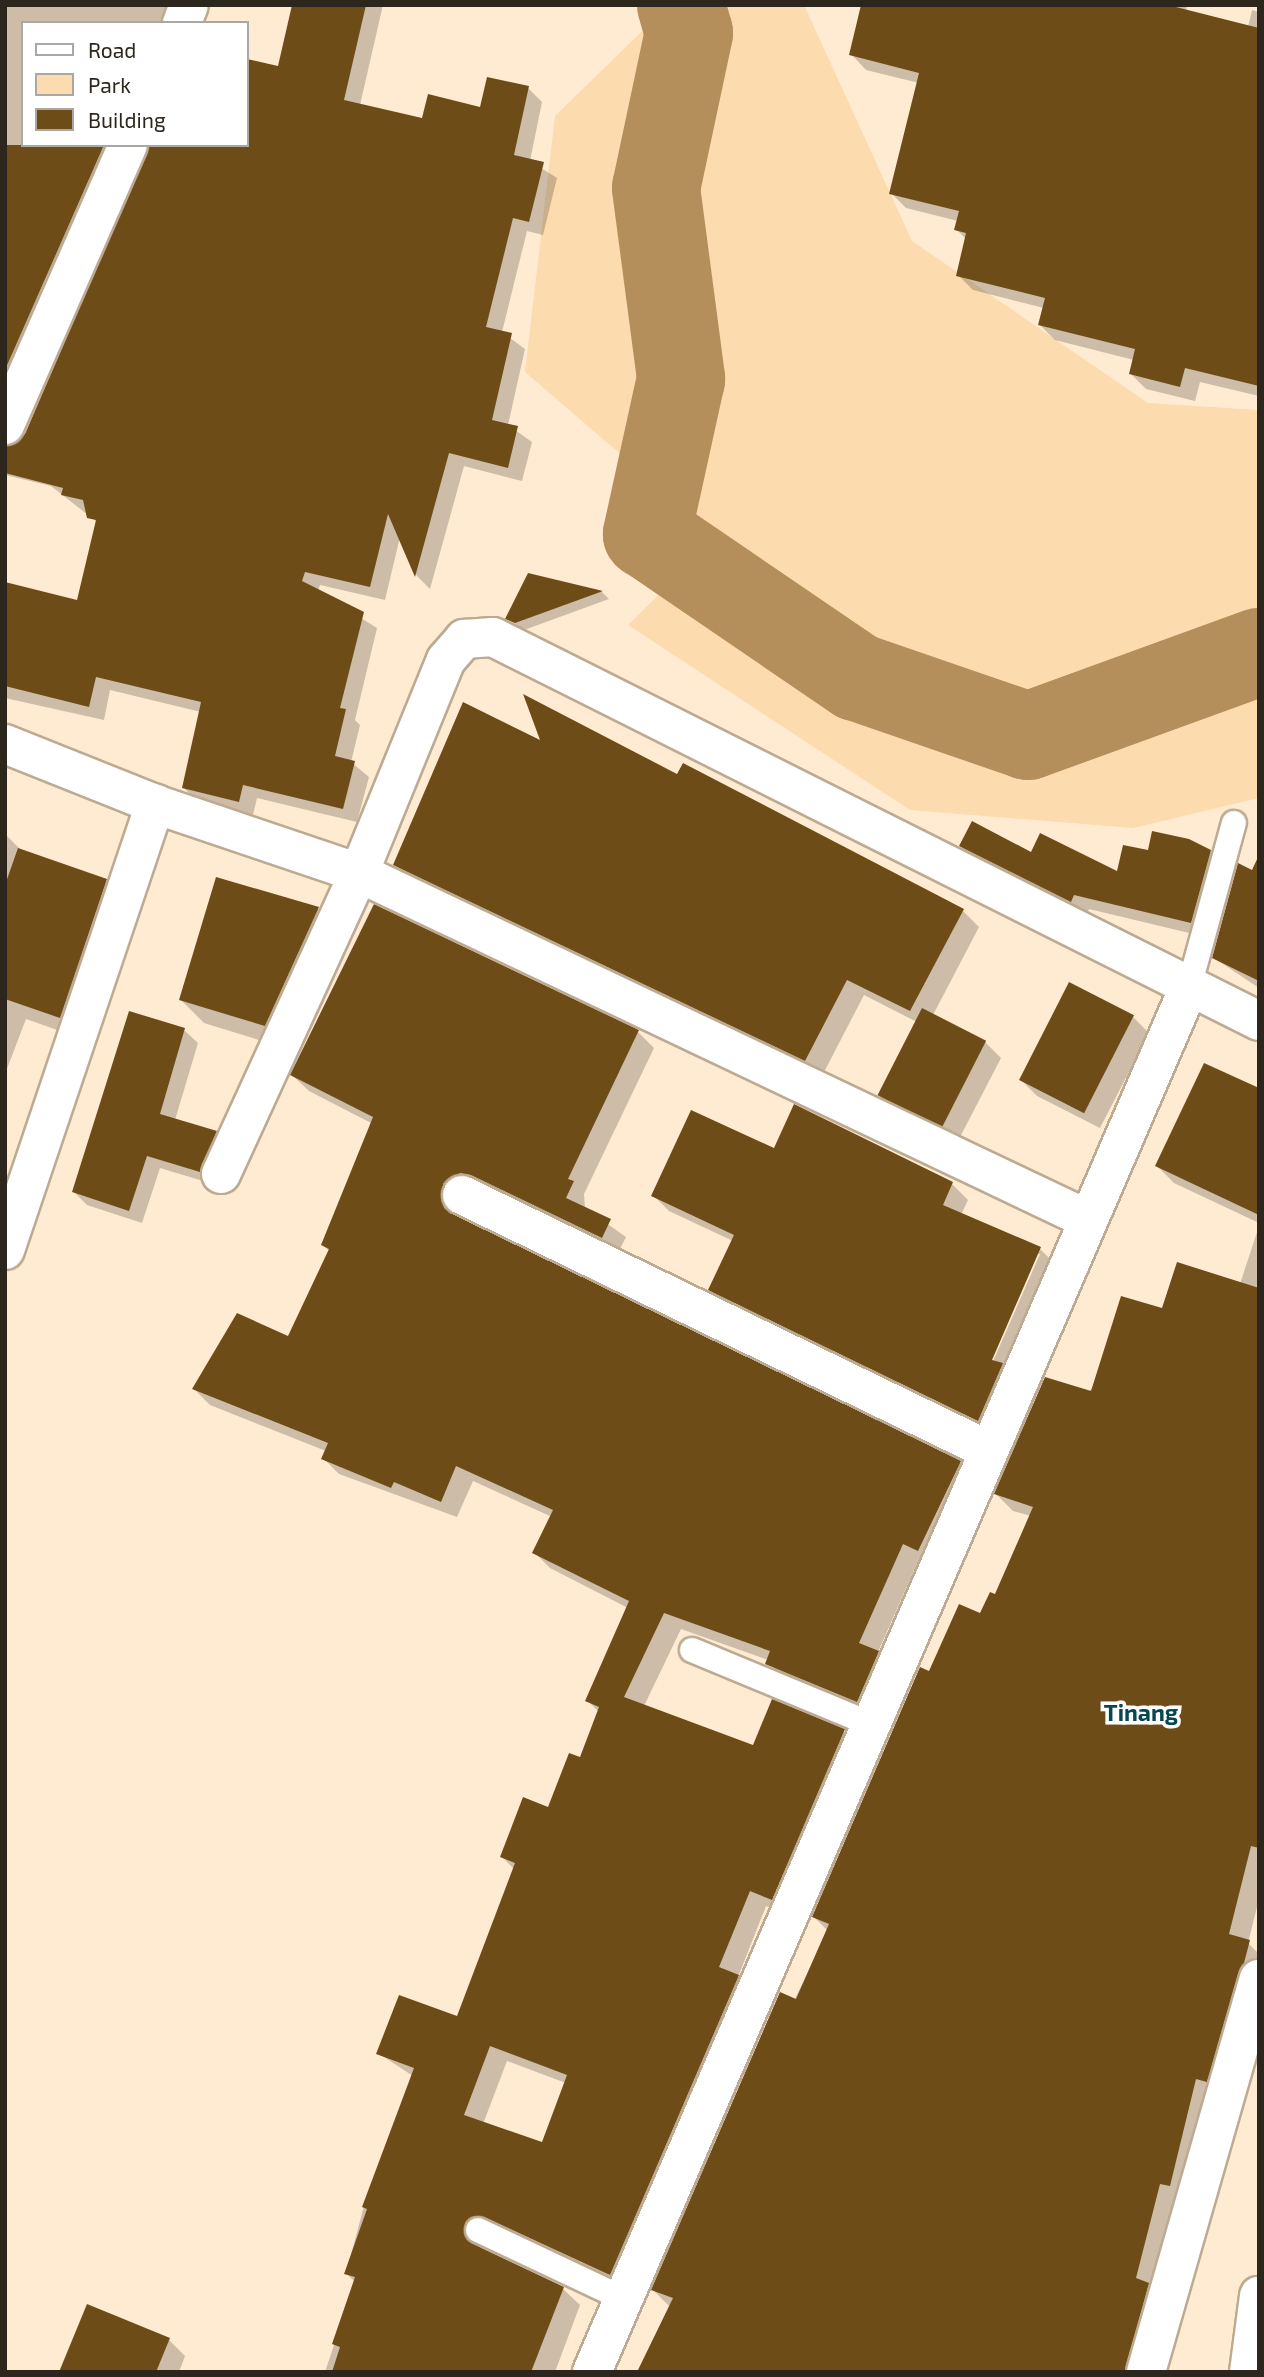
<!DOCTYPE html>
<html>
<head>
<meta charset="utf-8">
<style>
	body { margin:0 }
	#map { position:relative; width:1264px; height:2377px; overflow:hidden; background:#ffebd2; font-family:"Exo 2",sans-serif }
	div>[style] { position:absolute }
	[style*='--x'] { left:calc(var(--x)*1px); top:calc(var(--y)*1px); width:calc(var(--w)*1px); rotate:calc(var(--a)*1deg) }
	.green>* { inset:0; background:#fcdbae }
	.shadow>* { inset:0; background:#0003 }
	.river>* { height:88px; margin:-44px; padding:0 44px; transform-origin:44px; border-radius:44px; background:#b48f5b }
	.building>* { inset:0; background:#6e4c17; transform-origin:0 0 }
	.roads { filter:drop-shadow(2px 0 #bdaa92) drop-shadow(-2px 0 #bdaa92) drop-shadow(0 2px #bdaa92) drop-shadow(0 -2px #bdaa92) }
	.lane>* { height:24px; margin:-12px; padding:0 12px; transform-origin:12px; border-radius:12px; background:#fff }
	.street>* { height:38px; margin:-19px; padding:0 19px; transform-origin:19px; border-radius:19px; background:#fff }
	.secondary>* { height:38px; margin:-19px; padding:0 19px; transform-origin:19px; border-radius:19px; background:#fff }
	span { translate:-50% -50%; white-space:nowrap; text-align:center; line-height:1.15; -webkit-text-stroke:7px #fff; paint-order:stroke }
	.quarter-label { font-size:23px; color:#07474f; font-weight:700 }
	.frame { position:absolute; inset:0; border:7px solid #2d261c; pointer-events:none }
	.legend { position:absolute; left:21px; top:21px; width:228px; height:126px; box-sizing:border-box; background:#fff; border:2px solid #aba8a4; margin:0; padding:9px 12px; list-style:none; font-size:21px; color:#2d261c }
	.legend li { display:flex; align-items:center; gap:14px; height:35px }
	.legend b { width:35px; border:2px solid #aba8a4 }
</style>
</head>
<body>
<div id="map">
	<div class="green">
		<div style="clip-path:polygon(669px 5px,804px 5px,912px 241px,1148px 403px,1259px 410px,1259px 798px,1133px 828px,910px 810px,628px 625px,717px 537px,525px 372px,555px 116px)"></div>
	</div>
	<div class="shadow">
		<div style="clip-path:polygon(5px 5px,190px 5px,180px 23px,23px 23px,23px 145px,129px 145px,5px 424px)"></div>
		<div style="clip-path:polygon(294px 5px,383px 5px,360px 105px,423px 120px,482px 109px,528px 88px,542px 102px,530px 161px,557px 178px,543px 235px,527px 231px,502px 332px,525px 349px,508px 425px,532px 442px,522px 481px,464px 466px,430px 589px,417px 576px,400px 537px,385px 600px,320px 585px,318px 591px,377px 628px,355px 720px,360px 725px,351px 762px,369px 777px,357px 822px,257px 798px,253px 815px,198px 802px,184px 788px,201px 712px,110px 690px,104px 720px,5px 698px,5px 584px,78px 602px,97px 522px,51px 486px,5px 475px,5px 448px,26px 435px,247px 145px,247px 61px,279px 69px)"></div>
		<div style="clip-path:polygon(861px 5px,1187px 5px,1186px 11px,1248px 27px,1252px 10px,1259px 12px,1259px 396px,1200px 382px,1195px 401px,1146px 389px,1131px 374px,1134px 360px,1055px 340px,1040px 325px,1044px 308px,973px 290px,958px 275px,966px 239px,956px 229px,958px 221px,906px 208px,891px 193px,919px 83px,866px 70px,851px 54px)"></div>
		<div style="clip-path:polygon(529px 575px,602px 592px,609px 599px,524px 630px,507px 618px)"></div>
		<div style="clip-path:polygon(544px 744px,678px 776px,962px 910px,979px 927px,933px 1015px,985px 1042px,1001px 1058px,958px 1141px,895px 1111px,879px 1094px,917px 1022px,864px 995px,822px 1076px,412px 881px,396px 865px)"></div>
		<div style="clip-path:polygon(5px 834px,23px 852px,106px 881px,126px 901px,80px 1038px,26px 1019px,5px 1074px)"></div>
		<div style="clip-path:polygon(961px 846px,1118px 874px,1149px 852px,1210px 852px,1225px 867px,1206px 937px,1089px 909px,1086px 916px,976px 861px)"></div>
		<div style="clip-path:polygon(1259px 875px,1259px 988px,1214px 958px)"></div>
		<div style="clip-path:polygon(318px 909px,341px 932px,288px 1049px,204px 1023px,181px 1000px)"></div>
		<div style="clip-path:polygon(131px 1013px,184px 1030px,198px 1043px,175px 1120px,216px 1133px,229px 1146px,213px 1184px,160px 1168px,142px 1223px,87px 1205px,74px 1192px)"></div>
		<div style="clip-path:polygon(1133px 1017px,1149px 1033px,1100px 1128px,1037px 1096px,1021px 1080px)"></div>
		<div style="clip-path:polygon(evenodd,638px 1032px,654px 1048px,584px 1194px,585px 1208px,626px 1237px,618px 1253px,458px 1201px,459px 1217px,960px 1463px,976px 1479px,934px 1566px,919px 1559px,878px 1652px,894px 1669px,873px 1717px,783px 1680px,768px 1660px,681px 1629px,644px 1706px,754px 1747px,844px 1731px,860px 1747px,788px 1915px,766px 1906px,738px 1977px,754px 1993px,627px 2290px,479px 2241px,483px 2251px,563px 2289px,580px 2305px,555px 2372px,325px 2372px,355px 2282px,346px 2273px,364px 2206px,413px 2076px,378px 2053px,458px 2019px,514px 1869px,502px 1857px,549px 1810px,581px 1759px,599px 1712px,587px 1700px,628px 1608px,550px 1568px,534px 1552px,552px 1517px,473px 1481px,457px 1517px,339px 1474px,323px 1458px,326px 1451px,210px 1405px,194px 1389px,289px 1338px,329px 1251px,323px 1245px,373px 1124px,309px 1091px,292px 1075px,638px 1032px,507px 2061px,566px 2083px,543px 2145px,483px 2124px,507px 2061px)"></div>
		<div style="clip-path:polygon(1259px 1090px,1259px 1223px,1174px 1183px,1157px 1166px)"></div>
		<div style="clip-path:polygon(evenodd,795px 1106px,952px 1184px,968px 1200px,961px 1215px,1040px 1249px,1056px 1265px,994px 1435px,726px 1306px,711px 1290px,733px 1241px,669px 1211px,653px 1195px,775px 1151px,795px 1106px,1036px 1254px,1040px 1254px,990px 1368px,986px 1367px,1036px 1254px)"></div>
		<div style="clip-path:polygon(1259px 1226px,1259px 1899px,1248px 1943px,1259px 1954px,1259px 1968px,1147px 2372px,639px 2372px,670px 2307px,653px 2290px,828px 1931px,814px 1917px,930px 1673px,996px 1597px,1031px 1516px,1013px 1511px,996px 1494px,1163px 1310px,1240px 1284px)"></div>
		<div style="clip-path:polygon(169px 2340px,185px 2356px,179px 2372px,60px 2372px)"></div>
	</div>
	<div class="river">
		<div style="--x:681;--y:5;--w:29;--a:74"></div>
		<div style="--x:689;--y:33;--w:158;--a:102"></div>
		<div style="--x:656;--y:188;--w:193;--a:82.5"></div>
		<div style="--x:681;--y:379;--w:159;--a:102.4"></div>
		<div style="--x:647;--y:534;--w:254;--a:34.3"></div>
		<div style="--x:857;--y:677;--w:181;--a:19"></div>
		<div style="--x:1028;--y:736;--w:246;--a:-20"></div>
	</div>
	<div class="building">
		<div style="clip-path:polygon(292px 5px,366px 5px,344px 100px,422px 118px,428px 94px,480px 107px,487px 77px,529px 86px,514px 155px,544px 162px,529px 222px,513px 218px,486px 327px,512px 333px,492px 420px,518px 426px,508px 468px,449px 453px,415px 577px,388px 514px,370px 587px,305px 572px,302px 581px,364px 612px,340px 708px,346px 709px,335px 756px,355px 761px,343px 809px,243px 785px,239px 802px,182px 788px,201px 702px,96px 677px,89px 707px,5px 686px,5px 582px,77px 600px,96px 520px,87px 518px,83px 500px,61px 495px,63px 488px,5px 473px,5px 447px,25px 434px,149px 145px,247px 145px,247px 59px,278px 66px)"></div>
		<div style="clip-path:polygon(861px 5px,1168px 5px,1259px 28px,1259px 386px,1185px 368px,1180px 387px,1129px 374px,1135px 349px,1038px 325px,1045px 298px,956px 276px,966px 233px,954px 230px,959px 211px,889px 194px,919px 73px,849px 55px)"></div>
		<div style="clip-path:polygon(5px 145px,104px 145px,5px 370px)"></div>
		<div style="clip-path:polygon(528px 573px,603px 591px,515px 623px,505px 619px)"></div>
		<div style="clip-path:polygon(523px 694px,677px 774px,683px 763px,964px 909px,910px 1011px,847px 980px,805px 1061px,393px 865px,463px 702px,540px 740px)"></div>
		<div style="clip-path:polygon(972px 821px,1031px 852px,1040px 833px,1117px 871px,1123px 845px,1148px 850px,1152px 831px,1189px 839px,1211px 850px,1191px 923px,1074px 895px,1071px 902px,959px 846px)"></div>
		<div style="clip-path:polygon(18px 848px,107px 879px,60px 1018px,5px 999px,5px 885px)"></div>
		<div style="clip-path:polygon(1259px 855px,1259px 981px,1212px 958px,1238px 863px,1252px 870px)"></div>
		<div style="clip-path:polygon(216px 877px,319px 907px,265px 1026px,179px 1000px)"></div>
		<div style="clip-path:polygon(evenodd,374px 904px,639px 1030px,568px 1179px,574px 1181px,566px 1198px,611px 1219px,602px 1238px,471px 1175px,460px 1173px,443px 1185px,444px 1208px,961px 1461px,918px 1551px,903px 1544px,859px 1643px,879px 1651px,857px 1702px,765px 1664px,770px 1651px,664px 1613px,624px 1697px,753px 1745px,772px 1699px,845px 1729px,772px 1900px,750px 1891px,719px 1967px,739px 1975px,610px 2275px,484px 2217px,465px 2223px,471px 2243px,564px 2287px,531px 2372px,332px 2372px,340px 2347px,332px 2344px,355px 2277px,344px 2274px,367px 2209px,362px 2207px,414px 2068px,376px 2054px,399px 1995px,457px 2016px,515px 1863px,500px 1857px,523px 1797px,548px 1807px,569px 1753px,580px 1757px,599px 1707px,585px 1701px,629px 1601px,532px 1553px,553px 1510px,456px 1466px,441px 1502px,394px 1482px,391px 1488px,321px 1459px,328px 1443px,192px 1389px,237px 1313px,288px 1336px,329px 1249px,321px 1245px,373px 1117px,290px 1075px,374px 904px,490px 2046px,567px 2075px,542px 2142px,464px 2115px,490px 2046px)"></div>
		<div style="left:1069px;top:982px;width:73px;height:110px;rotate:27deg"></div>
		<div style="left:922px;top:1008px;width:72px;height:98px;rotate:27deg"></div>
		<div style="clip-path:polygon(129px 1011px,185px 1028px,160px 1114px,217px 1131px,200px 1172px,147px 1156px,129px 1211px,72px 1192px)"></div>
		<div style="clip-path:polygon(1204px 1063px,1259px 1088px,1259px 1215px,1155px 1166px)"></div>
		<div style="clip-path:polygon(794px 1104px,953px 1182px,943px 1205px,1041px 1247px,992px 1360px,1003px 1363px,978px 1421px,708px 1290px,734px 1235px,651px 1196px,691px 1110px,774px 1148px)"></div>
		<div style="clip-path:polygon(1177px 1262px,1259px 1288px,1259px 1848px,1251px 1846px,1229px 1934px,1250px 1940px,1244px 1963px,1207px 2082px,1196px 2079px,1170px 2186px,1160px 2184px,1136px 2278px,1149px 2283px,1125px 2372px,637px 2372px,673px 2298px,651px 2290px,780px 1992px,796px 1999px,829px 1924px,812px 1917px,920px 1667px,929px 1671px,959px 1604px,980px 1613px,990px 1592px,995px 1594px,1033px 1507px,994px 1494px,1045px 1377px,1091px 1391px,1121px 1296px,1162px 1308px)"></div>
		<div style="clip-path:polygon(87px 2304px,170px 2338px,156px 2372px,59px 2372px)"></div>
	</div>
	<div class="roads">
		<div class="lane">
			<div style="--x:1189;--y:987;--w:170;--a:-74.7"></div>
			<div style="--x:692;--y:1650;--w:194;--a:22.5"></div>
			<div style="--x:478;--y:2230;--w:161;--a:25.3"></div>
		</div>
		<div class="street">
			<div style="--x:182;--y:23;--w:19;--a:-69"></div>
			<div style="--x:5;--y:425;--w:306;--a:-66.3"></div>
			<div style="--x:5;--y:744;--w:162;--a:21.8"></div>
			<div style="--x:155;--y:804;--w:215;--a:18.7"></div>
			<div style="--x:359;--y:873;--w:806;--a:25.42"></div>
			<div style="--x:221;--y:1174;--w:331;--a:-65.4"></div>
			<div style="--x:359;--y:873;--w:230;--a:-67.8"></div>
			<div style="--x:446;--y:660;--w:28;--a:-49"></div>
			<div style="--x:464;--y:639;--w:29;--a:-4"></div>
			<div style="--x:493;--y:637;--w:857;--a:26.62"></div>
			<div style="--x:462;--y:1195;--w:582;--a:25.86"></div>
			<div style="--x:5;--y:1250;--w:471;--a:-71.4"></div>
			<div style="--x:592;--y:2372;--w:1508;--a:-66.68"></div>
			<div style="--x:1249;--y:2372;--w:77;--a:-82.5"></div>
		</div>
		<div class="secondary">
			<div style="--x:1146;--y:2372;--w:409;--a:-74"></div>
		</div>
	</div>
	<div class="quarter-label">
		<span style="left:1141px;top:1712px">Tinang</span>
	</div>
	<div class="frame"></div>
	<ul class="legend">
	<li><b style="height:9px;background:#fff"></b>Road</li>
	<li><b style="height:19px;background:#fcdbae"></b>Park</li>
	<li><b style="height:19px;background:#6e4c17"></b>Building</li>
	</ul>
</div>
</body>
</html>
